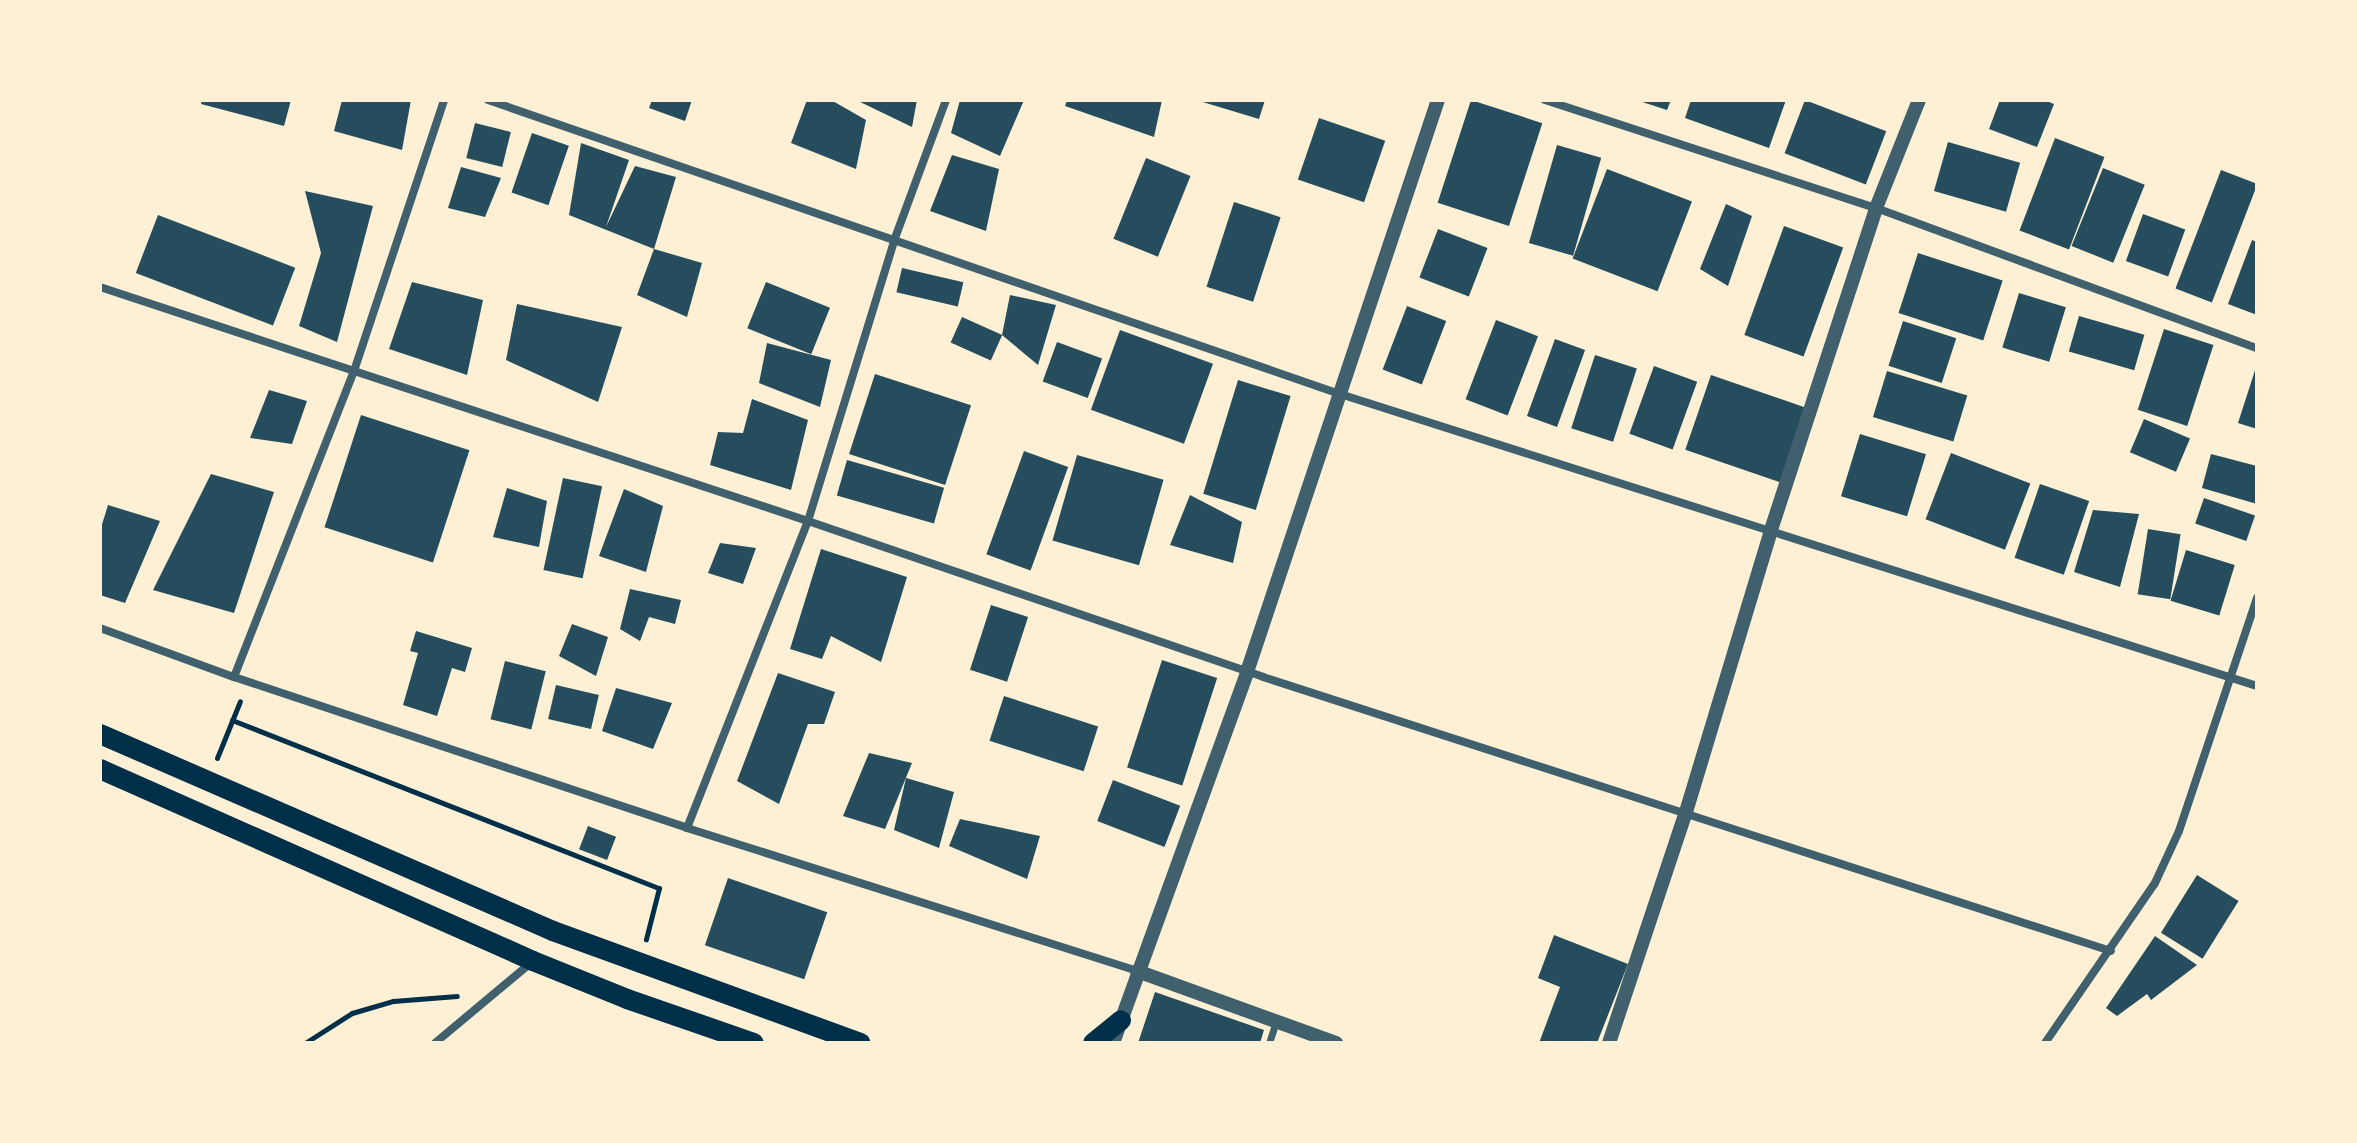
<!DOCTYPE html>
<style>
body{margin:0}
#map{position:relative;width:2357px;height:1143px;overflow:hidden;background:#fdf0d5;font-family:"PT Sans",sans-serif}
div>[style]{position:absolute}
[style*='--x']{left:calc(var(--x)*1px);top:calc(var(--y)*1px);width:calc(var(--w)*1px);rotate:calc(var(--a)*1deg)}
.building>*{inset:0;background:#264d5e;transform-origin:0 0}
.path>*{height:5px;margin:-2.5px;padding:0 2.5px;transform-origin:2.5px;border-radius:2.5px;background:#003049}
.pedestrian>*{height:7px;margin:-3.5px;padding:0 3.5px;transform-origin:3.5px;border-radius:3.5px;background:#3f606c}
.minor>*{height:8px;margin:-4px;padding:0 4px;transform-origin:4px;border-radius:4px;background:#3f606c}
.tertiary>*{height:14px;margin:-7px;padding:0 7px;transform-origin:7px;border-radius:7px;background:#3f606c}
.primary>*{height:20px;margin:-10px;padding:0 10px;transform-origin:10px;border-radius:10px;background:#003049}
span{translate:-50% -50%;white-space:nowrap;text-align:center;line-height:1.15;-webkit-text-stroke:8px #fdf0d5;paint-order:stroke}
.frame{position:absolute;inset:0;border:102px solid #fdf0d5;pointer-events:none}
</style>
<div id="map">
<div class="building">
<i style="clip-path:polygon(202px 100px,291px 100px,284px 126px,201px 104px)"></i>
<i style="clip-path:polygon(342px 100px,411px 100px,402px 150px,334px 131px)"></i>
<i style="clip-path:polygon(652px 100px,692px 100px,685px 121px,649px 108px)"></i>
<i style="clip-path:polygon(807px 100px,831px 100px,866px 120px,856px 169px,791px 143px)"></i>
<i style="clip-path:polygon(856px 100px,917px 100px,912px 127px)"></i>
<i style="clip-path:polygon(960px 100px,1024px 100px,1000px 156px,951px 133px)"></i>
<i style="clip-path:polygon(1067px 100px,1162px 100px,1154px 137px,1065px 106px)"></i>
<i style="clip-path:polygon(1196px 100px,1265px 100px,1259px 119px)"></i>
<i style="left:1471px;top:100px;width:75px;height:108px;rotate:18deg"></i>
<i style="clip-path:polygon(1636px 100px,1671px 100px,1667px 110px)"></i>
<i style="clip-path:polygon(1691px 100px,1786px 100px,1769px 148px,1685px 118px)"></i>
<i style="left:1805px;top:100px;width:87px;height:57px;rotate:21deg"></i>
<i style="clip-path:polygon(2000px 100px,2044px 100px,2054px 104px,2037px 147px,1989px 129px)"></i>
<i style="left:1319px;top:118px;width:70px;height:65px;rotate:19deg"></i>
<i style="left:475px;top:123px;width:37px;height:36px;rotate:14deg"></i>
<i style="left:532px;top:133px;width:39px;height:63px;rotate:19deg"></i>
<i style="left:2055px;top:138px;width:53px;height:99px;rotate:21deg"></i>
<i style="left:1948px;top:142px;width:75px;height:51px;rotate:16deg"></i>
<i style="clip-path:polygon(581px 143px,629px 160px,606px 227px,635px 166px,676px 177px,654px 249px,569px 215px)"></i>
<i style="left:1557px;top:145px;width:46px;height:102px;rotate:16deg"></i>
<i style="clip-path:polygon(952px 155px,999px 169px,986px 231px,930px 211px)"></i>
<i style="left:1146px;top:158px;width:48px;height:87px;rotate:22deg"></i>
<i style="clip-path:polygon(461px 167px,501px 178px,485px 217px,448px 208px)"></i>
<i style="left:2103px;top:168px;width:45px;height:84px;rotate:22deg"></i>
<i style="left:1607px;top:169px;width:91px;height:96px;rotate:21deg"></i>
<i style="left:2221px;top:170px;width:39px;height:127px;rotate:21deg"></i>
<i style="clip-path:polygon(305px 191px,373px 206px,337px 342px,299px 326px,321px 253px)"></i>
<i style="left:1234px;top:202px;width:49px;height:89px;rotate:18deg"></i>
<i style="clip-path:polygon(1726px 204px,1752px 216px,1728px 286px,1700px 269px)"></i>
<i style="left:2143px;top:214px;width:45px;height:50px;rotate:20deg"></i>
<i style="left:158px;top:215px;width:147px;height:62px;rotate:21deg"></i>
<i style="left:1784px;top:226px;width:63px;height:116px;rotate:20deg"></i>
<i style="left:1438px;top:229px;width:53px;height:52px;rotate:21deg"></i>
<i style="clip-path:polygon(2252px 240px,2257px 242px,2257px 315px,2228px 304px)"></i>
<i style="clip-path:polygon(654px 249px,702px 263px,687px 317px,637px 295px)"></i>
<i style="left:1918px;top:253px;width:89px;height:63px;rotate:18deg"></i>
<i style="left:902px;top:268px;width:63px;height:25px;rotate:13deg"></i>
<i style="clip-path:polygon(412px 282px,483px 300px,467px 375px,389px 349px)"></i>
<i style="left:766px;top:282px;width:69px;height:50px;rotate:22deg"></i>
<i style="left:2019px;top:293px;width:49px;height:57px;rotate:17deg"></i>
<i style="clip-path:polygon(1010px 295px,1056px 305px,1038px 365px,1002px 335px)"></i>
<i style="clip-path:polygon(517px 304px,622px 327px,598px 402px,506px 360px)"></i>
<i style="left:1407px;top:306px;width:42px;height:68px;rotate:21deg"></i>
<i style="left:2079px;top:316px;width:68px;height:37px;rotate:16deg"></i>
<i style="left:962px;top:317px;width:44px;height:28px;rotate:24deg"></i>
<i style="left:1496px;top:320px;width:45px;height:85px;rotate:21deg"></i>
<i style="left:1903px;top:321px;width:56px;height:47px;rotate:18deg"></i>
<i style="left:2164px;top:329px;width:52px;height:85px;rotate:18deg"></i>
<i style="left:1120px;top:330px;width:99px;height:85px;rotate:20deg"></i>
<i style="left:1555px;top:339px;width:32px;height:82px;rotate:20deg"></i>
<i style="left:1057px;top:342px;width:48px;height:42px;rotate:20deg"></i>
<i style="clip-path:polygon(767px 343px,831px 360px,820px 407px,759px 383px)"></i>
<i style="left:1595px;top:355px;width:44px;height:77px;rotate:18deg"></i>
<i style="clip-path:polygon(2257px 364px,2257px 429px,2238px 423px)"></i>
<i style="left:1654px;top:366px;width:46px;height:72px;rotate:20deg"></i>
<i style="left:1887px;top:371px;width:84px;height:48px;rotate:17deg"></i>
<i style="left:875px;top:374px;width:101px;height:84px;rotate:18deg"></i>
<i style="left:1711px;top:375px;width:102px;height:79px;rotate:19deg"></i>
<i style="left:1238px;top:380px;width:55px;height:119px;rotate:17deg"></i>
<i style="clip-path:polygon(269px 390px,307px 401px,292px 444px,250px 438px)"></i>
<i style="clip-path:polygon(752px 399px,808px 420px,791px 490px,710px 465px,718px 432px,743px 433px)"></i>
<i style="left:361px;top:415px;width:114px;height:118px;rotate:18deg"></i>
<i style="left:2144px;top:419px;width:50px;height:36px;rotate:23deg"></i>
<i style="left:1860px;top:434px;width:69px;height:65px;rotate:17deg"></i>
<i style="left:1024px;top:451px;width:47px;height:110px;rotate:20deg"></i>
<i style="left:1951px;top:453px;width:85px;height:71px;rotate:21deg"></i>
<i style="clip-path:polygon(2211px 454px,2257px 466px,2257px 504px,2202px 488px)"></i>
<i style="left:1077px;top:455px;width:90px;height:89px;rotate:16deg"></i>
<i style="left:847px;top:460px;width:101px;height:37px;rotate:16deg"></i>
<i style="clip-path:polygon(211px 474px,274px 492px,234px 613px,153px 590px)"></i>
<i style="left:563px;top:478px;width:40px;height:94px;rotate:12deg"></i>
<i style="left:2040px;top:484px;width:52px;height:78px;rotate:19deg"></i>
<i style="clip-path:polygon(507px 488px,547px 501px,539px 547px,493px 537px)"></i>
<i style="clip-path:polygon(624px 489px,663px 506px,646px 572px,599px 556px)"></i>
<i style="clip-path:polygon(1190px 495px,1242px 522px,1233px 563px,1170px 545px)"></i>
<i style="left:2204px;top:498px;width:54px;height:27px;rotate:19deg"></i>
<i style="clip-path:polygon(108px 505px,160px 521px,125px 603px,100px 595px,100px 531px)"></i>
<i style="clip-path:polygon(2093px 510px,2139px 514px,2120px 587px,2074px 572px)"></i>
<i style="left:2148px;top:529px;width:33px;height:66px;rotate:9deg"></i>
<i style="clip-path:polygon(720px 543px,756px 548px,743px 584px,708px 573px)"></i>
<i style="clip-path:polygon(821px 549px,907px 577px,881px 662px,831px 636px,822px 659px,790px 649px)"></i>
<i style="left:2186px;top:550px;width:51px;height:53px;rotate:17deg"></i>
<i style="clip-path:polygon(630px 589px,681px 600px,675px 624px,649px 617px,640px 641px,620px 629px)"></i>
<i style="left:991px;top:605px;width:39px;height:68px;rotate:18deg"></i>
<i style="clip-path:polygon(572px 624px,608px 637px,596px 676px,559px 656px)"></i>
<i style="clip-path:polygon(416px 631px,472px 648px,465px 672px,452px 668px,437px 716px,403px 705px,418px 653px,410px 651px)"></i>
<i style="left:1162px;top:660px;width:58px;height:113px;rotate:18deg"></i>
<i style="left:505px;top:661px;width:42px;height:60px;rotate:14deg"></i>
<i style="clip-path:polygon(778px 673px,835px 692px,824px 724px,808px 724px,779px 804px,737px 781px)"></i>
<i style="left:556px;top:685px;width:44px;height:35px;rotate:13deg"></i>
<i style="clip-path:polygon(616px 688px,672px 703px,653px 749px,602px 731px)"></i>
<i style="left:1004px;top:696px;width:99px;height:47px;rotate:18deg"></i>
<i style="clip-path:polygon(869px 753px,912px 763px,885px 829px,843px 816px)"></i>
<i style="clip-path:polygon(906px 778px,954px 792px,939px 848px,894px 830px)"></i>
<i style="left:1113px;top:780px;width:72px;height:44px;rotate:21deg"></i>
<i style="clip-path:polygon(960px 819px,1040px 836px,1027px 879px,949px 846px)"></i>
<i style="left:588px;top:826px;width:30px;height:25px;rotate:21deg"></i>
<i style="left:2197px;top:875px;width:49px;height:68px;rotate:32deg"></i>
<i style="left:728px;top:878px;width:105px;height:71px;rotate:19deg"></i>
<i style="clip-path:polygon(1554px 935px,1628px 964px,1597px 1043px,1539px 1043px,1560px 987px,1538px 978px)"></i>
<i style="clip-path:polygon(2155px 936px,2197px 965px,2151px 1000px,2147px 994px,2117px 1016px,2106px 1008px)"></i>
<i style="clip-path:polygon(1155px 992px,1264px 1030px,1260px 1043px,1138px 1043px)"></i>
</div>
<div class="path">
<i style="--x:232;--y:720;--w:459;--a:21.5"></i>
<i style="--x:659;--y:888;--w:53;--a:104.3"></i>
<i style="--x:217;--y:758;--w:61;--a:-68"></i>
<i style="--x:305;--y:1043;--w:56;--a:-32.6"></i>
<i style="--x:352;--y:1013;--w:43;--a:-16.3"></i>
<i style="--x:393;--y:1001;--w:64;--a:-4.5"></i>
</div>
<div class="pedestrian">
<i style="--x:1269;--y:1043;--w:23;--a:-72"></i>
</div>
<div class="minor">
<i style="--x:488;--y:100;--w:901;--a:19.04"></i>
<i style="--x:1340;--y:394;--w:962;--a:17.66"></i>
<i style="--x:1545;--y:100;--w:348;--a:18.1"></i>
<i style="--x:1876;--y:208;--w:406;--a:20.2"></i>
<i style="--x:100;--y:287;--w:746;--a:18.29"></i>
<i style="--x:808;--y:521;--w:481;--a:18.9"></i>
<i style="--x:1263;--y:677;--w:891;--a:17.91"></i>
<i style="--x:100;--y:628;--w:143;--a:20.1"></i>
<i style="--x:234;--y:677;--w:478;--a:18.4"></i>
<i style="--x:687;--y:828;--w:472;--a:17.6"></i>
<i style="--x:234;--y:677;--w:329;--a:-68.6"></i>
<i style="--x:354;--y:371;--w:286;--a:-71.6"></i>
<i style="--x:687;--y:828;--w:330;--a:-68.5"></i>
<i style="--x:808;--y:521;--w:296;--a:-72.9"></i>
<i style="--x:895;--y:238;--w:147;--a:-69.7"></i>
<i style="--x:435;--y:1043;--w:128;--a:-39.9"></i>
<i style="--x:2045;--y:1043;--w:194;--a:-55.5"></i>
<i style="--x:2155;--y:883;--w:57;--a:-65.2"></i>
<i style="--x:2179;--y:831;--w:246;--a:-71.5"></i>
</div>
<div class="tertiary">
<i style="--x:1137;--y:971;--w:212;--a:19.9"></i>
<i style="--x:1113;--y:1043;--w:394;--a:-70.1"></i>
<i style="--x:1247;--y:672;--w:603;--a:-71.54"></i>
<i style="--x:1609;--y:1043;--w:243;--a:-71.6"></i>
<i style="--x:1686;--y:812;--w:291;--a:-73.2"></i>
<i style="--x:1770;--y:533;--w:342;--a:-71.9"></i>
<i style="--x:1876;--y:208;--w:116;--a:-68.3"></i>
</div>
<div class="primary">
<i style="--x:100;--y:734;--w:494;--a:23.5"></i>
<i style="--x:553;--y:931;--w:327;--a:20"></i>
<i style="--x:100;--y:769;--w:474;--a:23.9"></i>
<i style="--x:533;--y:961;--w:101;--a:22"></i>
<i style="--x:627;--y:999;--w:134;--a:19.1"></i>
<i style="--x:1093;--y:1043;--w:36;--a:-39"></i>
</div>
<div class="frame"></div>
</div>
